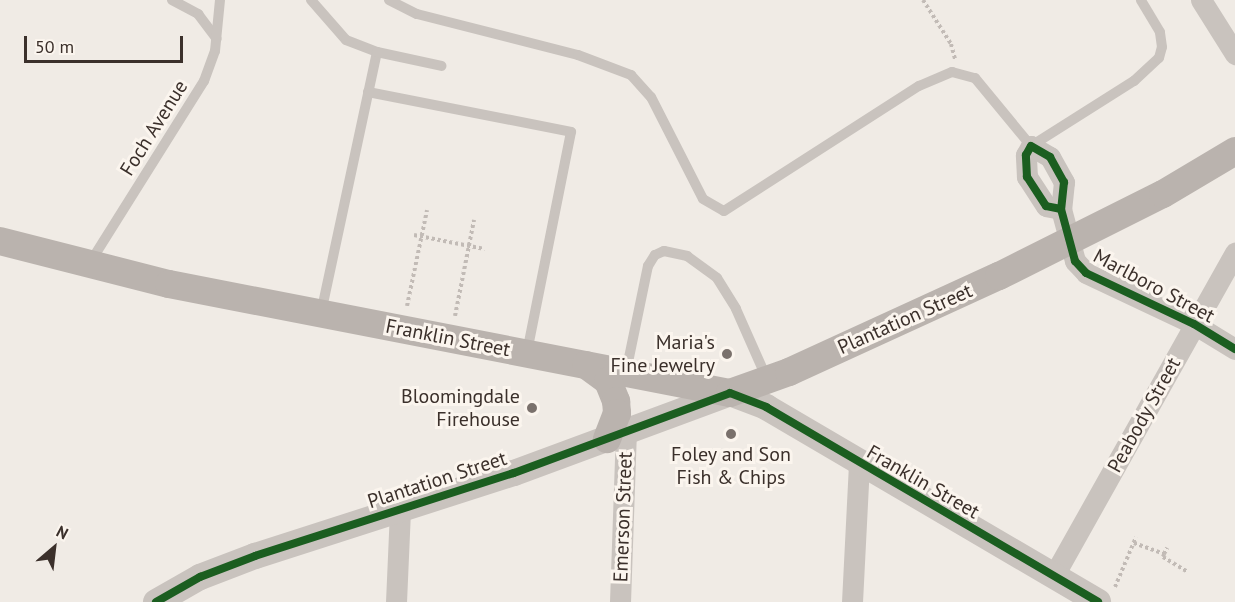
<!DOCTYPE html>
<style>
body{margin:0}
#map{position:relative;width:1235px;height:602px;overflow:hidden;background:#f0ebe5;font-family:"PT Sans",sans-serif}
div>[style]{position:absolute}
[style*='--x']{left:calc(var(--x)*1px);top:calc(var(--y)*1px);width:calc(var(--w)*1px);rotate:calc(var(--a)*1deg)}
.path>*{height:4px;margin-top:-2px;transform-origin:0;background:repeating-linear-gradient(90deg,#c2bbb6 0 3px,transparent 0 6px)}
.service>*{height:10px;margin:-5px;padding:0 5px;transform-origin:5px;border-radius:5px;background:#c9c3be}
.minor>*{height:21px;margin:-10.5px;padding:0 10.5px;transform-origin:10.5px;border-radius:10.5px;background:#c9c3be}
.tertiary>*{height:26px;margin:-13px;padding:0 13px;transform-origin:13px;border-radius:13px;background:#c9c3be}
.secondary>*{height:28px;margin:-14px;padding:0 14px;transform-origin:14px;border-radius:14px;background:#bab3ae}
.cycleway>*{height:8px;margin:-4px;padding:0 4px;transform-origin:4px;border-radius:4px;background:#1b5e20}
.dots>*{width:16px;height:16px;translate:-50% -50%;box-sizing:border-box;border:3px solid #fbf5ee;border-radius:50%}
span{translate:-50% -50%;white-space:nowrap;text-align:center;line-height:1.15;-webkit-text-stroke:6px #fbf5ee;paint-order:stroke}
.street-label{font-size:20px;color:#3b302b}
.poi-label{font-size:20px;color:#3b302b}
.right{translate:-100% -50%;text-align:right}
.north{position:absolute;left:24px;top:518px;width:60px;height:60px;-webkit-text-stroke:4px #fbf5ee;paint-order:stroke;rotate:28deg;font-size:16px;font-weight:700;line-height:24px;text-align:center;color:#3b302b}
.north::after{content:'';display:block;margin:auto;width:21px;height:27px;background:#3b302b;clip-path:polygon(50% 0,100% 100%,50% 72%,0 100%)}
.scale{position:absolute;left:24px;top:36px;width:159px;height:27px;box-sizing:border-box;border:3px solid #3b302b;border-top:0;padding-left:8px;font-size:18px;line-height:21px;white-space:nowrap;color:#3b302b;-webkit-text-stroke:4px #fbf5ee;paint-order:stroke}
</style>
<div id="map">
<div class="path">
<i style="--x:923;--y:0;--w:52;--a:57.5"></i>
<i style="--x:951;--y:44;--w:16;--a:75"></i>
<i style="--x:414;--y:235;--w:72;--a:11.2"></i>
<i style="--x:407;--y:306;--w:98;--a:-78.2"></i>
<i style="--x:455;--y:316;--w:98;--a:-78.8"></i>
<i style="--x:1134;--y:543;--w:32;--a:20"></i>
<i style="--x:1164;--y:554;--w:7;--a:-63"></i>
<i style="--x:1164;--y:554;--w:3;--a:108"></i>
<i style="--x:1163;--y:557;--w:29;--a:31"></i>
<i style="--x:1115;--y:587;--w:54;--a:-67.2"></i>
</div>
<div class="service">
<i style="--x:172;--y:0;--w:30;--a:28"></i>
<i style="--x:198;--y:14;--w:31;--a:53"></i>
<i style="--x:311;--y:0;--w:53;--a:48.8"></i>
<i style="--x:346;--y:40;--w:33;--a:21"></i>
<i style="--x:389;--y:0;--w:31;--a:27"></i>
<i style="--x:417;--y:14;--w:166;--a:14.3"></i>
<i style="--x:578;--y:55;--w:57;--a:20.7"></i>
<i style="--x:631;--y:75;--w:30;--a:48"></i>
<i style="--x:651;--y:97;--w:114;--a:63"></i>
<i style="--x:703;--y:199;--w:24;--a:30"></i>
<i style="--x:724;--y:211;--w:232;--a:-32.7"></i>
<i style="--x:919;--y:86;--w:36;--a:-23"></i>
<i style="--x:952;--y:72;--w:24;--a:15"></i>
<i style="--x:975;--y:78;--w:88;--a:50.5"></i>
<i style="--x:1031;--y:146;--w:122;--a:-32.3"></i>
<i style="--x:1134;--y:81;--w:34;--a:-43"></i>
<i style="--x:1159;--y:58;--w:11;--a:-75"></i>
<i style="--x:1162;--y:47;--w:15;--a:-98"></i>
<i style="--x:1160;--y:32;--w:37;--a:-121"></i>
<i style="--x:368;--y:92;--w:207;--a:11.1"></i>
<i style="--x:571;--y:132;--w:225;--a:101.3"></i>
<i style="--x:91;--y:261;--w:213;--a:-57.9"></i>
<i style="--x:204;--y:81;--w:32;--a:-70"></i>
<i style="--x:215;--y:51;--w:51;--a:-84.4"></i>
<i style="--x:321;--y:313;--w:267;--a:-77.9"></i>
<i style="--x:377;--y:52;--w:66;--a:12.2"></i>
<i style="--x:626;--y:372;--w:108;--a:-78.3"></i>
<i style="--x:648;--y:266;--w:13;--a:-58"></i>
<i style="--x:655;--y:255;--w:10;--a:-24"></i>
<i style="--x:664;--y:251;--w:24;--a:12"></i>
<i style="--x:687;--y:256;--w:37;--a:36"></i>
<i style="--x:717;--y:278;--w:36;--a:58"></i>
<i style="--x:736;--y:309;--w:77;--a:66.1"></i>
</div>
<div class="minor">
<i style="--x:1201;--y:0;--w:64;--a:57.8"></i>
<i style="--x:1061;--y:209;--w:15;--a:-169"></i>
<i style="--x:1046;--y:206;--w:35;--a:-123"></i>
<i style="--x:1027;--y:177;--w:22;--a:-93"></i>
<i style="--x:1026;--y:155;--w:10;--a:-61"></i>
<i style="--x:1031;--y:146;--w:22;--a:30"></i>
<i style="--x:1050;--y:157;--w:29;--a:61"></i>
<i style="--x:1064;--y:182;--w:27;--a:96"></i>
<i style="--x:1061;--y:209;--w:54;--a:74.9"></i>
<i style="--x:1075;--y:261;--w:16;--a:47"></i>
<i style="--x:1086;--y:273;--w:119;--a:25.3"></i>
<i style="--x:1194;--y:324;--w:48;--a:31.4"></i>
<i style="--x:1053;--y:577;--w:372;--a:-60.7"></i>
<i style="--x:396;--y:602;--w:93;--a:-87.5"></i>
<i style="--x:620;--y:602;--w:170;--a:-88"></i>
<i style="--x:852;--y:602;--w:137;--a:-87.1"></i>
</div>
<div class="tertiary">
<i style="--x:156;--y:602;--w:51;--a:-29.6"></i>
<i style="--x:200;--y:577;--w:59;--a:-20.9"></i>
<i style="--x:255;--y:556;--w:272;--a:-17.8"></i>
<i style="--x:514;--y:473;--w:230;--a:-20.3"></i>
<i style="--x:730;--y:393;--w:39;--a:21"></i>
<i style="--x:766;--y:407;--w:385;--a:30.4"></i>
</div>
<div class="secondary">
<i style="--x:0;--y:241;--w:174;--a:14.3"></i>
<i style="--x:169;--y:284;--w:571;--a:11"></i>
<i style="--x:730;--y:393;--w:63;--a:-19.6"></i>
<i style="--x:789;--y:372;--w:231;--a:-24.6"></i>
<i style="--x:999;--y:276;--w:183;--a:-26.6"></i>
<i style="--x:1163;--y:194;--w:84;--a:-30.8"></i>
<i style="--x:586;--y:365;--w:27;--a:36"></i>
<i style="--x:608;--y:381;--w:22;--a:68"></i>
<i style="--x:616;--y:401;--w:12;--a:85"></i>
<i style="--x:617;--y:413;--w:28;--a:111"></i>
</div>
<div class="cycleway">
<i style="--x:1061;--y:209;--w:15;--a:-169"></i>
<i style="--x:1046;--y:206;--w:35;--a:-123"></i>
<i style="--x:1027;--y:177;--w:22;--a:-93"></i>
<i style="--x:1026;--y:155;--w:10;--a:-61"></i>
<i style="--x:1031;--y:146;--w:22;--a:30"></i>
<i style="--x:1050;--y:157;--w:29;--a:61"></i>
<i style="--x:1064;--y:182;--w:27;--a:96"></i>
<i style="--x:1061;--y:209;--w:54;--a:74.9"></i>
<i style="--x:1075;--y:261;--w:16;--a:47"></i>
<i style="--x:1086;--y:273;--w:119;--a:25.3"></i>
<i style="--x:1194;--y:324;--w:48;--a:31.4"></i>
<i style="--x:156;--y:602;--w:51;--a:-29.6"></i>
<i style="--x:200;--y:577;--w:59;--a:-20.9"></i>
<i style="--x:255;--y:556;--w:272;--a:-17.8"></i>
<i style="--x:514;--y:473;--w:230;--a:-20.3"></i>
<i style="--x:730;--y:393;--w:39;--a:21"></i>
<i style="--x:766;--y:407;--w:385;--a:30.4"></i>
</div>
<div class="dots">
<i style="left:727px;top:354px;background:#7a716c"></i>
<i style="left:532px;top:408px;background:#7a716c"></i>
<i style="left:731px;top:434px;background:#7a716c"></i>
</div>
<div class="street-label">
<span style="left:154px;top:128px;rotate:-58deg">Foch Avenue</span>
<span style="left:1154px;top:286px;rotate:28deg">Marlboro Street</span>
<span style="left:905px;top:319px;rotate:-24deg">Plantation Street</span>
<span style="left:448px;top:338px;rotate:11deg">Franklin Street</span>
<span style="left:1144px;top:415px;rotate:-61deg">Peabody Street</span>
<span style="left:437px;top:480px;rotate:-18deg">Plantation Street</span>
<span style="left:923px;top:482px;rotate:30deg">Franklin Street</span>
<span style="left:623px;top:517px;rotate:-88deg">Emerson Street</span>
</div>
<div class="poi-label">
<span class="right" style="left:715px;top:354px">Maria's<br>Fine Jewelry</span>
<span class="right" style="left:520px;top:408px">Bloomingdale<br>Firehouse</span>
<span style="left:731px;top:466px">Foley and Son<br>Fish &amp; Chips</span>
</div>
<div class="north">N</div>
<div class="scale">50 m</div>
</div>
